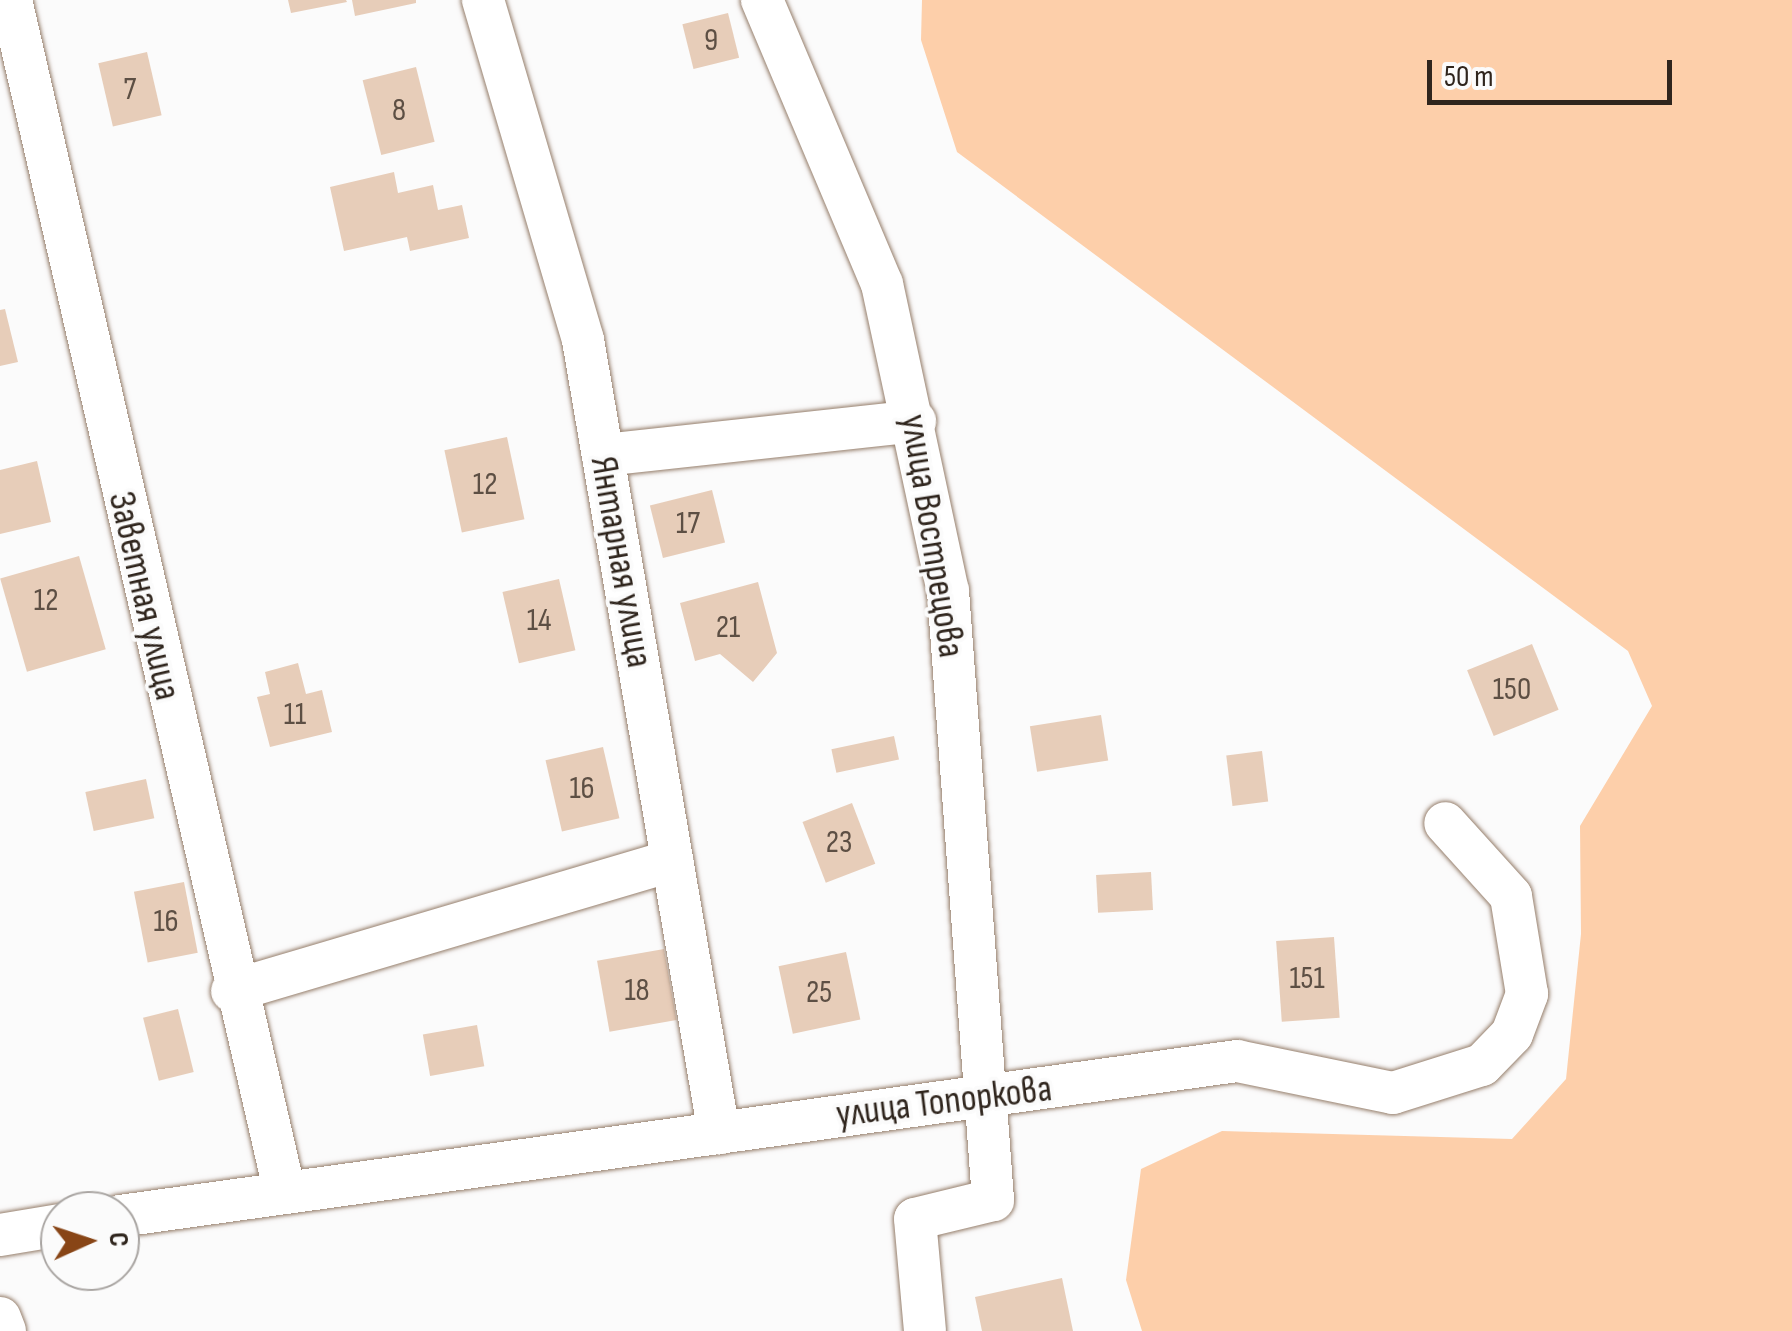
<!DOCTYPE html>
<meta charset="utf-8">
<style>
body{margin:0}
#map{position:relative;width:1792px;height:1331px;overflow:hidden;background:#fbfbfb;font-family:"Sofia Sans Condensed",sans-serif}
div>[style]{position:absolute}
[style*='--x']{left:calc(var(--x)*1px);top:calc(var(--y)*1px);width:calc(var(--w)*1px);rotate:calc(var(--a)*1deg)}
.green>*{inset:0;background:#fdcfaa}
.building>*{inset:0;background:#e7cdb9;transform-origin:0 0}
.roads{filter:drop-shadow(0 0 2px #967f6c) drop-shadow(0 0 2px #967f6c)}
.minor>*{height:42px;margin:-21px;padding:0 21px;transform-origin:21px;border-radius:21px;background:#fff}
span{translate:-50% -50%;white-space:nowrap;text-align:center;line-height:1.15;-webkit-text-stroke:8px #fbfbfb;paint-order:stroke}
.number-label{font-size:32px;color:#5d4f44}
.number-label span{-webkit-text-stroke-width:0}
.street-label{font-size:38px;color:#2f251d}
.north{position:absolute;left:40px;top:1191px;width:100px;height:100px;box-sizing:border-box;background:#fbfbfb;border:2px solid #a9a5a2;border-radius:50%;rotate:87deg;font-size:28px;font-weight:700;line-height:40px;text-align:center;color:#2f251d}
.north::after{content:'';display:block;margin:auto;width:35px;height:45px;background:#884516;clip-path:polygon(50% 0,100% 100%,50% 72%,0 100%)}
.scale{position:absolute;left:1427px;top:60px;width:245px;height:45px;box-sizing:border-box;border:5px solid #2f251d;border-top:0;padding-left:12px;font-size:30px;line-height:35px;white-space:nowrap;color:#2f251d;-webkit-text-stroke:8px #fbfbfb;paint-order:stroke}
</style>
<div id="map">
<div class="green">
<i style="clip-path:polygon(922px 0,1792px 0,1792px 1331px,1142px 1331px,1126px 1280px,1141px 1169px,1222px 1131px,1512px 1139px,1566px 1079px,1581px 934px,1580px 826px,1652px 706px,1628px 651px,957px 152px,921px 40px)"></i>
</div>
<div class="building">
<i style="clip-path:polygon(288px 0,346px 0,347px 2px,291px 13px)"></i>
<i style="clip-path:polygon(352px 0,416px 0,416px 3px,355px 16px)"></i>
<i style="left:728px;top:13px;width:46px;height:47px;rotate:76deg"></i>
<i style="left:147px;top:52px;width:65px;height:50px;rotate:77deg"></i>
<i style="left:416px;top:67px;width:77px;height:55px;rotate:76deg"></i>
<i style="clip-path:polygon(394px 172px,398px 193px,433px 185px,438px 210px,462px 205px,469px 238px,410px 251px,407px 237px,344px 251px,330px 187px)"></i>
<i style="clip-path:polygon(5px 309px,18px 362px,0 366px,0 310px)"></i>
<i style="left:507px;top:437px;width:84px;height:64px;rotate:78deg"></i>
<i style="clip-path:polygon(37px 461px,51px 522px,0 534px,0 470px)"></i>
<i style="left:712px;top:490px;width:54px;height:64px;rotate:76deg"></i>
<i style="left:79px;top:556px;width:97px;height:82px;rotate:74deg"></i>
<i style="left:559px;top:579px;width:73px;height:58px;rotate:77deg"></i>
<i style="clip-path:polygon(758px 582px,777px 653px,753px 682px,720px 654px,695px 661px,680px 603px)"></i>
<i style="left:1532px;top:644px;width:71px;height:70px;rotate:68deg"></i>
<i style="clip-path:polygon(298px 663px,306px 694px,322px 690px,332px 732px,270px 747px,257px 697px,270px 694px,265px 672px)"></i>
<i style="left:1101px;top:715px;width:46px;height:72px;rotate:81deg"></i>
<i style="left:894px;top:736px;width:24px;height:64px;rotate:78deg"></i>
<i style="left:603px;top:747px;width:73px;height:59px;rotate:77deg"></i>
<i style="left:1262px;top:751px;width:51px;height:36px;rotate:83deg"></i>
<i style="left:146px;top:779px;width:40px;height:62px;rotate:78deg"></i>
<i style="left:852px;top:803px;width:65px;height:53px;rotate:69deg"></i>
<i style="left:1151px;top:872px;width:38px;height:55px;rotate:87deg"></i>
<i style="left:184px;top:882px;width:72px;height:51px;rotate:79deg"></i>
<i style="left:1334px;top:937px;width:81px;height:58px;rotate:86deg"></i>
<i style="left:664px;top:949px;width:72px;height:68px;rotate:80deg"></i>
<i style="left:846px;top:952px;width:69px;height:69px;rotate:78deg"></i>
<i style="left:178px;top:1009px;width:65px;height:36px;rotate:76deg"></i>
<i style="left:477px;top:1025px;width:42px;height:55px;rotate:80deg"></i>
<i style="clip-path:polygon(1062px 1278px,1073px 1331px,982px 1331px,975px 1297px)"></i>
</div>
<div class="roads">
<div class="minor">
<i style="--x:11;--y:0;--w:1220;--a:77.07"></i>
<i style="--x:483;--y:0;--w:354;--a:73.6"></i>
<i style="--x:583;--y:340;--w:805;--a:80.27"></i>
<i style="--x:762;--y:0;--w:308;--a:67.1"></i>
<i style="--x:882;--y:284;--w:314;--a:77.9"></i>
<i style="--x:948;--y:591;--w:611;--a:85.77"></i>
<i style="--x:993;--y:1200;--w:80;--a:166.3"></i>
<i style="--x:915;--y:1219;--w:112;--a:84.9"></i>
<i style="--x:603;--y:455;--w:314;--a:-6.2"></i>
<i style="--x:232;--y:991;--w:459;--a:-16.5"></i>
<i style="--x:120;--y:1216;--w:1128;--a:-7.9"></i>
<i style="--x:1237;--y:1061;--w:159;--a:11.6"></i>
<i style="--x:1393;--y:1093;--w:93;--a:-17.5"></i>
<i style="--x:1482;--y:1065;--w:43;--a:-45.9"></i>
<i style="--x:1512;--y:1034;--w:43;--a:-69.4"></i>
<i style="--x:1527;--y:994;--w:99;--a:-99.3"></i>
<i style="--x:1511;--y:896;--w:98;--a:-132.1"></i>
<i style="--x:0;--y:1235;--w:61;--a:-9.5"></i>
<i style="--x:0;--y:1318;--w:14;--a:69"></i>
</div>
</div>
<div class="number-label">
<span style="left:711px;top:41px">9</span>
<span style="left:130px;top:90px">7</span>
<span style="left:399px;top:111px">8</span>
<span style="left:485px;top:485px">12</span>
<span style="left:688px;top:524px">17</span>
<span style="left:46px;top:601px">12</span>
<span style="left:539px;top:621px">14</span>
<span style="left:728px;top:628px">21</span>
<span style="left:1512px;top:690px">150</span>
<span style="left:295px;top:715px">11</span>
<span style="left:582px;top:789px">16</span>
<span style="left:839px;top:843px">23</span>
<span style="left:166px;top:922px">16</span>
<span style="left:1307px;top:979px">151</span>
<span style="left:637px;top:991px">18</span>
<span style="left:819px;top:993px">25</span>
</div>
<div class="street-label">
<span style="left:932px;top:536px;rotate:81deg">улица Вострецова</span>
<span style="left:621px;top:562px;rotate:80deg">Янтарная улица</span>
<span style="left:144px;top:596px;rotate:77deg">Заветная улица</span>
<span style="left:944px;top:1102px;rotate:-7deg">улица Топоркова</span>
</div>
<div class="north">С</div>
<div class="scale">50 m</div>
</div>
